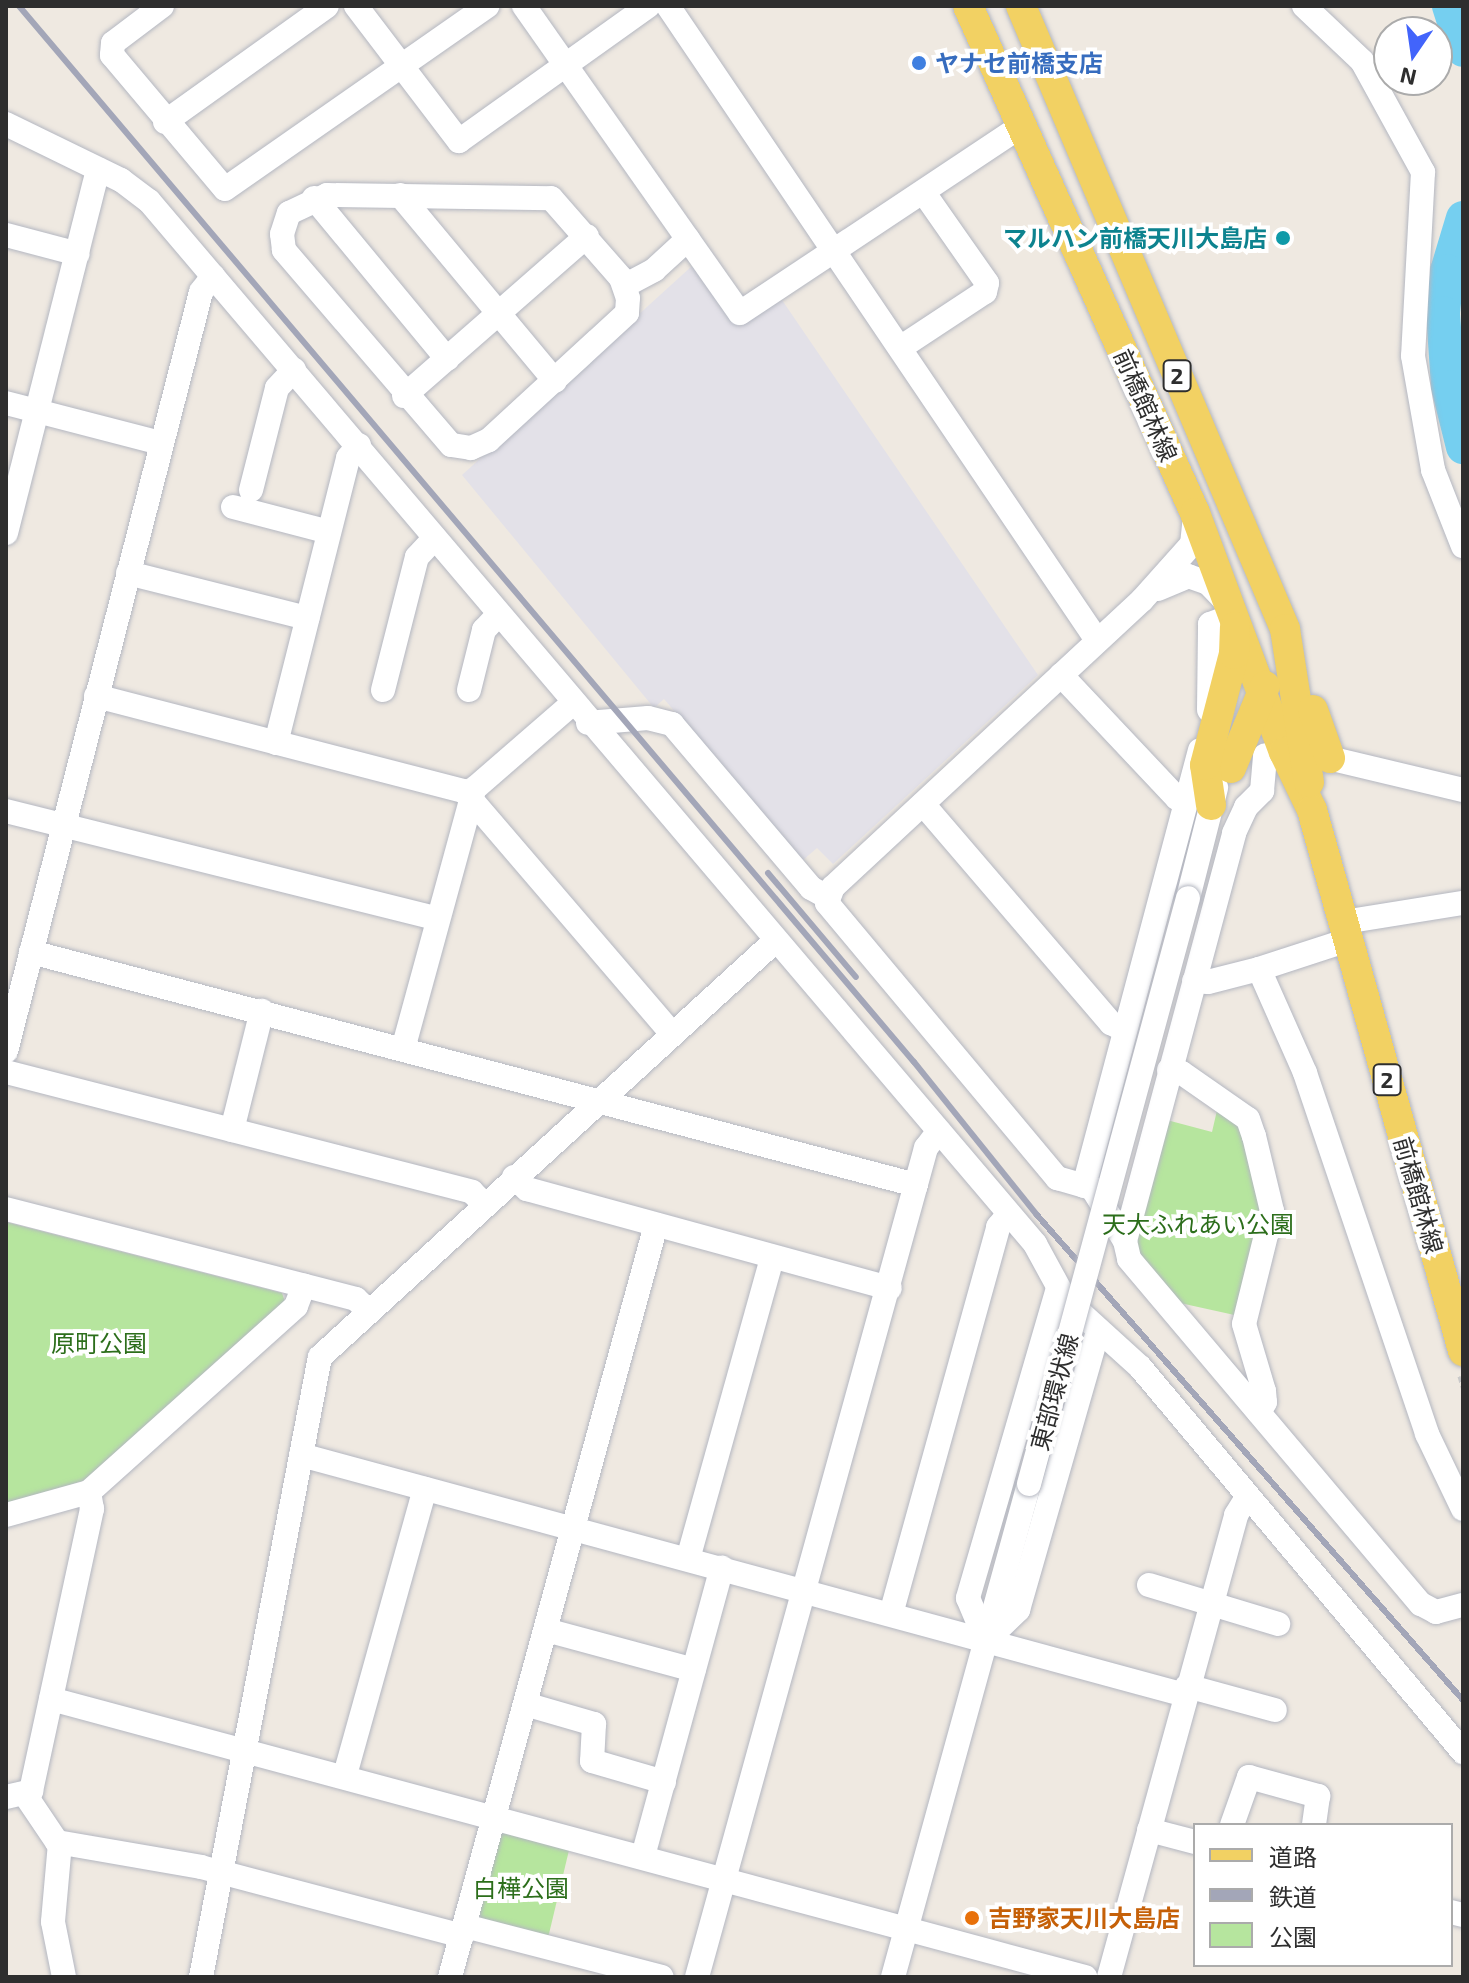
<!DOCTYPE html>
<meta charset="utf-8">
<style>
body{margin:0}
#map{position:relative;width:1469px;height:1983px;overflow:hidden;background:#efe9e1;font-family:"Exo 2","Noto Sans JP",sans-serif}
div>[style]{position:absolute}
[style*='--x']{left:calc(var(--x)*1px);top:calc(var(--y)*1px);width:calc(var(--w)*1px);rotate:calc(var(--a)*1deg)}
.industrial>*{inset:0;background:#e3e1e8}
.green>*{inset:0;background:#b6e59e}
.river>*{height:34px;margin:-17px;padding:0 17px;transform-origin:17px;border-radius:17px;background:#75cff0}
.path>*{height:3px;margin-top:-1.5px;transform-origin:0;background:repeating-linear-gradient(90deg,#c9c9c9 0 6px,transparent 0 10px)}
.roads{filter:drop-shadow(0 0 2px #b4b7c1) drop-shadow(0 0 2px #b4b7c1)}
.minor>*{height:24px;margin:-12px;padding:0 12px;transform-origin:12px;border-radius:12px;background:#fff}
.major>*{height:30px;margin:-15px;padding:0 15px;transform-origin:15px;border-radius:15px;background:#f2d163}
.rail>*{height:6px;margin:-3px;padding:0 3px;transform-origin:3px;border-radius:3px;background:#a3a6b8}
.bridges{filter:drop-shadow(0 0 2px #b4b7c1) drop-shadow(0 0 2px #b4b7c1)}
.minor-bridge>*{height:24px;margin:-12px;padding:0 12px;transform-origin:12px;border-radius:12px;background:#fff}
.dots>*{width:22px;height:22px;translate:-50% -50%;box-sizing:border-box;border:4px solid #fff;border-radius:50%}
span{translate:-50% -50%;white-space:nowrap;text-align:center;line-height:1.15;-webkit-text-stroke:8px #fff;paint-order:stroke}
.shield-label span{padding:2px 6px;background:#fff;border:2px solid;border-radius:6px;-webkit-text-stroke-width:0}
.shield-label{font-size:22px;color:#2e2e2e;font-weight:700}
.shop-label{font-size:24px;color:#366cbe;font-weight:700}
.left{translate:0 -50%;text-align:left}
.culture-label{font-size:24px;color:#0d838f;font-weight:700}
.right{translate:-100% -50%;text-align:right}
.street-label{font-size:24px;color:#2e2e2e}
.park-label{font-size:24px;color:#2c6e1b}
.food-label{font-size:24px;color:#c56008;font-weight:700}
.frame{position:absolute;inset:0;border:8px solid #2e2e2e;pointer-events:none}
.legend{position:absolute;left:1193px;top:1823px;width:260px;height:144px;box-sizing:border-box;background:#fff;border:2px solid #ababab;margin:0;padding:10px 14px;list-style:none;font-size:24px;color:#2e2e2e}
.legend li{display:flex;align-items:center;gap:16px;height:40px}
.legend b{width:40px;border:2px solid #ababab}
.north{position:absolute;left:1373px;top:16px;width:80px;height:80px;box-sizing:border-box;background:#fff;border:2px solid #ababab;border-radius:50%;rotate:193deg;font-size:22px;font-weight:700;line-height:32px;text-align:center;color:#2e2e2e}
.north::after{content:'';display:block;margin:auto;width:28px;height:36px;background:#4264fb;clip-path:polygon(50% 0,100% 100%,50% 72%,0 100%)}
</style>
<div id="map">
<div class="industrial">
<i style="clip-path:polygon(692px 266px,740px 326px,782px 300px,1038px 675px,833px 864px,817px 848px,803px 860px,664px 699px,654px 708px,462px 475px)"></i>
</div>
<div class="green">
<i style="clip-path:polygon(1218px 1106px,1244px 1125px,1265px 1210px,1239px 1316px,1180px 1303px,1134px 1249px,1163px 1119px,1212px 1132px)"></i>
<i style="clip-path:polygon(6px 1222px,282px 1293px,285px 1302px,90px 1479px,6px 1504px)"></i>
<i style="clip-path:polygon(497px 1831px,570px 1846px,548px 1938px,478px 1922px,475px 1913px)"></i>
</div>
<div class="river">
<i style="--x:1449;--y:6;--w:46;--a:72.3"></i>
<i style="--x:1463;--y:218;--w:55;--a:106.8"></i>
<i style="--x:1447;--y:271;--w:42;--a:95.4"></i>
<i style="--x:1443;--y:313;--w:74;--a:86.1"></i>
<i style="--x:1448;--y:387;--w:62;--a:76"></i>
</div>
<div class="path">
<i style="--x:1459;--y:1376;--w:15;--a:74"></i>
</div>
<div class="roads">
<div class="minor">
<i style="--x:162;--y:6;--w:61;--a:142.9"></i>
<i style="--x:113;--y:43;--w:12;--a:95"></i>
<i style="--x:112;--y:55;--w:175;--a:49.9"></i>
<i style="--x:225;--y:189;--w:320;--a:-34.9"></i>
<i style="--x:356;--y:6;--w:170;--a:52.7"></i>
<i style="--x:459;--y:141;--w:232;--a:-35.5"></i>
<i style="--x:524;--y:6;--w:375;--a:54.9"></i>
<i style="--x:740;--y:313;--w:340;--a:-33.6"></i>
<i style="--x:668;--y:6;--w:766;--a:55.92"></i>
<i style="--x:1304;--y:6;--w:80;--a:43.5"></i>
<i style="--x:1362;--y:61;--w:127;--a:61.2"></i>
<i style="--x:1423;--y:172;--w:184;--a:93.1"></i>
<i style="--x:1413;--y:356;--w:116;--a:80"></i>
<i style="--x:1433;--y:470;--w:82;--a:68.5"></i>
<i style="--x:165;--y:122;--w:199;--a:-35.6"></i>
<i style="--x:6;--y:124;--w:128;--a:26"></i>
<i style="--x:121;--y:180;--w:35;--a:37"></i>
<i style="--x:149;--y:201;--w:1369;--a:49.65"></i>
<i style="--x:1035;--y:1244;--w:63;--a:61.4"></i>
<i style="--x:1065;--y:1299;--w:101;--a:42.2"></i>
<i style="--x:1140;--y:1367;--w:503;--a:50"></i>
<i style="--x:327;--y:195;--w:224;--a:0.8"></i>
<i style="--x:551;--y:198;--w:106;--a:48.8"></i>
<i style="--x:621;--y:278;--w:21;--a:71"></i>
<i style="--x:628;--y:298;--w:15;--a:94"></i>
<i style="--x:627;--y:313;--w:188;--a:137.4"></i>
<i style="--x:489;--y:440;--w:20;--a:156"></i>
<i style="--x:471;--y:448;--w:20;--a:-171"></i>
<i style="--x:451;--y:445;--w:257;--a:-130.6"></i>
<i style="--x:284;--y:250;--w:16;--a:-97"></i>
<i style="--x:282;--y:234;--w:22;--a:-72"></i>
<i style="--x:289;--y:213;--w:42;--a:-25.3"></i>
<i style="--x:400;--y:195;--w:242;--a:50.2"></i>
<i style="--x:314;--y:198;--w:209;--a:50.4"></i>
<i style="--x:6;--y:235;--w:74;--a:14.8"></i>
<i style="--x:626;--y:285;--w:32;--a:-28"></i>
<i style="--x:654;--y:270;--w:46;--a:-42.4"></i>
<i style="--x:903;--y:346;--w:98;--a:-33.4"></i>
<i style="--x:985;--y:292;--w:9;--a:-77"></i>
<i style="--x:987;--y:283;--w:110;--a:-125"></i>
<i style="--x:404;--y:396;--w:243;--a:-41.2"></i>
<i style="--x:6;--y:403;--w:160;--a:14.5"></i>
<i style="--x:251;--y:490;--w:105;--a:-75.7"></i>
<i style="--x:277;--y:388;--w:25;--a:-47"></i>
<i style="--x:233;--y:507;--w:99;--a:14.6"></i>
<i style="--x:1195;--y:516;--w:28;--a:96"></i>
<i style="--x:1192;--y:544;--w:75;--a:131.8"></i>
<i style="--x:1142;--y:600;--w:422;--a:137.1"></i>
<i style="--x:833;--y:887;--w:17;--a:111"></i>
<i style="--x:827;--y:903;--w:359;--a:50.1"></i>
<i style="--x:1057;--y:1178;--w:36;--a:16"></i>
<i style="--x:1092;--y:1188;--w:62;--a:58.1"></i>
<i style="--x:1125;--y:1241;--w:18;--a:77"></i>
<i style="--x:1129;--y:1259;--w:452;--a:49.8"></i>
<i style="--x:1421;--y:1604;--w:17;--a:28"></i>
<i style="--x:1436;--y:1612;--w:28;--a:-15"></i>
<i style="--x:6;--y:533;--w:375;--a:-75.8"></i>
<i style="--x:128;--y:573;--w:185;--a:14.1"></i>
<i style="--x:1158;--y:589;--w:33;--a:-23"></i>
<i style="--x:1188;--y:576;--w:21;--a:19"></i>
<i style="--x:1208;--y:583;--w:28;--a:46"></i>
<i style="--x:1061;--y:675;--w:169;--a:46.7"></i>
<i style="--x:1177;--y:798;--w:9;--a:18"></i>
<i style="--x:383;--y:690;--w:137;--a:-75.7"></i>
<i style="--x:417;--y:557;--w:26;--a:-47"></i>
<i style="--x:469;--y:690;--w:62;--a:-76"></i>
<i style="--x:484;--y:630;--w:22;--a:-47"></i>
<i style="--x:96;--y:696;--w:380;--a:14.5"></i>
<i style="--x:464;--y:791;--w:320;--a:49.4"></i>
<i style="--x:1209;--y:710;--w:86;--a:-89.3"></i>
<i style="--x:1210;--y:624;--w:23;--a:-20"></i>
<i style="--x:588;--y:723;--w:60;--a:-4.8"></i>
<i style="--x:648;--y:718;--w:25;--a:14"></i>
<i style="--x:672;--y:724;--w:215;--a:49.7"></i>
<i style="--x:811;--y:888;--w:18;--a:29"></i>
<i style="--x:276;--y:743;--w:294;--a:-75.8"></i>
<i style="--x:348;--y:458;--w:17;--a:-50"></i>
<i style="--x:1312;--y:754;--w:155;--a:13.4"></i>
<i style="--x:923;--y:804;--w:289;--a:49.4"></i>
<i style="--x:1111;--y:1023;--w:15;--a:28"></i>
<i style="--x:6;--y:811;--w:442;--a:14"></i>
<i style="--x:1188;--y:898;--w:114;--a:-75.7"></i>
<i style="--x:1344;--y:922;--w:121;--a:-9.1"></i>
<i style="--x:31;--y:952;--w:915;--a:14.75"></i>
<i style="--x:1259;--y:969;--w:114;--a:66.1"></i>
<i style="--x:1305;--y:1073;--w:381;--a:71.3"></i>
<i style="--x:1427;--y:1434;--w:83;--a:64.4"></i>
<i style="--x:1194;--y:981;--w:14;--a:4"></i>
<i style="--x:1208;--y:982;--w:53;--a:-14.3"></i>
<i style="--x:1259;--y:969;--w:94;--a:-18"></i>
<i style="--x:403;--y:1049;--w:270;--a:-74.7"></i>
<i style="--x:474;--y:789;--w:131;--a:-41"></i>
<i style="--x:6;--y:1051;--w:784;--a:-75.59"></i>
<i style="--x:201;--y:292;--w:20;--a:-53"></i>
<i style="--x:1169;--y:1070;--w:13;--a:13"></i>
<i style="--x:1182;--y:1073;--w:80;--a:34.9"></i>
<i style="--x:1248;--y:1119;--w:18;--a:71"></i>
<i style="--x:1254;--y:1136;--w:77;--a:76.5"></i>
<i style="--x:1272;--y:1211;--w:116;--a:103.9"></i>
<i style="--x:1244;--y:1324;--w:70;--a:73.4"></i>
<i style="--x:1264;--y:1391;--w:11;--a:85"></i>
<i style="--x:1265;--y:1402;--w:12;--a:121"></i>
<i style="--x:6;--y:1072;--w:481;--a:14.4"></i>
<i style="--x:472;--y:1192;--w:17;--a:45"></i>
<i style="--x:232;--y:1130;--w:123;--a:-75.9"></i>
<i style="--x:514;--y:1177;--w:18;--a:43"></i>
<i style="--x:527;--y:1189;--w:376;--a:15.3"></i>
<i style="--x:1084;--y:1186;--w:451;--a:-75.1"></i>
<i style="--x:6;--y:1209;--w:361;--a:14.4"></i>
<i style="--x:356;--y:1299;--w:16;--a:45"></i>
<i style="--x:1125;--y:1241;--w:422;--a:-75"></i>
<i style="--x:1234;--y:833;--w:29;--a:-65"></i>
<i style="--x:1246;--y:807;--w:23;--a:-45"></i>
<i style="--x:1262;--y:791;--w:36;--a:-85"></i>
<i style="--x:1058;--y:1288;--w:323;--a:106.2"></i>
<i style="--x:968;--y:1598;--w:47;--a:67.3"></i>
<i style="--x:986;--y:1641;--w:45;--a:-44.1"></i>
<i style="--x:1018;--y:1610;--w:290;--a:-74"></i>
<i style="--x:301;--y:1455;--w:916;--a:15.19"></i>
<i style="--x:6;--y:1515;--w:86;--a:-15.5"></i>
<i style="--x:89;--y:1492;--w:278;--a:-41.9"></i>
<i style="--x:296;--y:1306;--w:22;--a:-69"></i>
<i style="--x:688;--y:1559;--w:313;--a:-74.4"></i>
<i style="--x:1149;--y:1585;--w:135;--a:16.8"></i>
<i style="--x:891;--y:1614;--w:402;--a:-74.5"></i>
<i style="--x:998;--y:1227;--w:17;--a:-50"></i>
<i style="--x:546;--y:1630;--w:153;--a:15.1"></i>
<i style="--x:1187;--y:1686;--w:91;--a:15.3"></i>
<i style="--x:51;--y:1699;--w:1071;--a:15.05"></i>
<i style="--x:525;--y:1704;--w:72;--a:16.2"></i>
<i style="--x:594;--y:1724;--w:37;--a:93"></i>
<i style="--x:592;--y:1761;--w:75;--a:16.3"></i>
<i style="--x:345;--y:1775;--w:297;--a:-74.4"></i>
<i style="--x:26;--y:1796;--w:55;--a:56"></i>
<i style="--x:57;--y:1842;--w:146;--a:9.8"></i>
<i style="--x:201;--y:1867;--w:270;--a:14.8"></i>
<i style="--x:6;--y:1797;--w:26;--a:-13"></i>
<i style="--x:31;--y:1791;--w:289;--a:-77.8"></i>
<i style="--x:92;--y:1509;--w:17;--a:-100"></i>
<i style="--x:1232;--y:1825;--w:51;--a:-70.5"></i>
<i style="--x:1249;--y:1777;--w:72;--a:15.4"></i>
<i style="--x:1318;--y:1796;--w:29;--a:98"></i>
<i style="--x:1149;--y:1830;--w:48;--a:14.6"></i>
<i style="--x:60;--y:1843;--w:79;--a:95.1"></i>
<i style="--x:53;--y:1922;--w:56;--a:78.7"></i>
<i style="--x:643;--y:1856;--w:299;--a:-74.7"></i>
<i style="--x:1451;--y:1912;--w:12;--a:14"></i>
<i style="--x:465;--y:1926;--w:203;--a:14.5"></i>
<i style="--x:201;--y:1977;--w:631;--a:-79.14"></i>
<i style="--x:320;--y:1357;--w:615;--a:-42.43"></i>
<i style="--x:450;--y:1977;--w:780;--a:-74.68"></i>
<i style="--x:697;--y:1977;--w:860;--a:-74.56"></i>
<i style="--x:926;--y:1148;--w:21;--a:-53"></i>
<i style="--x:893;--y:1977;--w:511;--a:-74.58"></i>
<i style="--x:1109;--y:1977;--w:479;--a:-74.6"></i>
<i style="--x:1236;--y:1515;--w:22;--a:-58"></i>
</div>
<div class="major">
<i style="--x:968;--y:6;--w:555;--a:65.88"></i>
<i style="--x:1195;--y:513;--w:255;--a:69.6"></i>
<i style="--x:1284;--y:752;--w:64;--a:64.2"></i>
<i style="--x:1312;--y:810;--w:562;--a:74.4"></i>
<i style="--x:1021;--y:6;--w:677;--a:67.03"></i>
<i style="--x:1285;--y:629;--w:155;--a:81.1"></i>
<i style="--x:1313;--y:710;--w:51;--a:70.5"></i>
<i style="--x:1231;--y:768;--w:89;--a:-67.5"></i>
<i style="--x:1211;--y:805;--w:40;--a:-98.5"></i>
<i style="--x:1205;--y:765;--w:115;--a:-75.4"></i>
<i style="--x:1234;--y:654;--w:27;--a:-88"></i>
</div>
</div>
<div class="rail">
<i style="--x:19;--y:6;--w:1384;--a:49.72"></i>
<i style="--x:914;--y:1062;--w:196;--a:51.2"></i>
<i style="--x:1037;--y:1215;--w:646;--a:48.71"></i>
<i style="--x:768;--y:873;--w:136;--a:49.8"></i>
</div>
<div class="bridges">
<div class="minor-bridge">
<i style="--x:1029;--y:1484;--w:607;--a:-74.82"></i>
</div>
</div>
<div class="dots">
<i style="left:919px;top:63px;background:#3f7fe0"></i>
<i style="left:1283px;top:238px;background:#0f9aa8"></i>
<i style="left:972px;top:1918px;background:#e8710a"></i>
</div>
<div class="shield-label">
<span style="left:1177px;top:376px">2</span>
<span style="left:1387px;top:1080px">2</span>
</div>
<div class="shop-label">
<span class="left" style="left:935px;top:63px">ヤナセ前橋支店</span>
</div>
<div class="culture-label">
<span class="right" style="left:1267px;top:238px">マルハン前橋天川大島店</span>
</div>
<div class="street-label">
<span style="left:1146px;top:405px;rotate:66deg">前橋館林線</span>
<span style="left:1419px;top:1195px;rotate:74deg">前橋館林線</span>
<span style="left:1054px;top:1392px;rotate:-75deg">東部環状線</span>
</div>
<div class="park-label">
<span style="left:1198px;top:1224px">天大ふれあい公園</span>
<span style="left:99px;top:1343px">原町公園</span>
<span style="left:521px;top:1888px">白樺公園</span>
</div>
<div class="food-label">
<span class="left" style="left:988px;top:1918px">吉野家天川大島店</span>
</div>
<div class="frame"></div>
<ul class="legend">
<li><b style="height:10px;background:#f2d163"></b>道路</li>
<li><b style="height:10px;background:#a3a6b8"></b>鉄道</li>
<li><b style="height:22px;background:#b6e59e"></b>公園</li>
</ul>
<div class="north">N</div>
</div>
